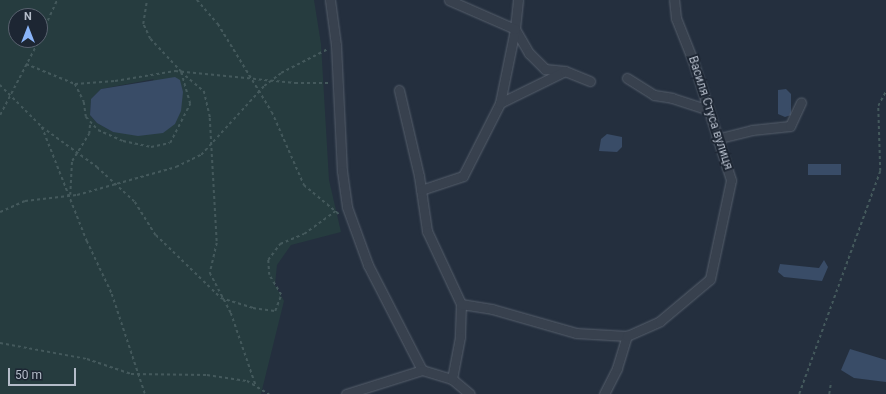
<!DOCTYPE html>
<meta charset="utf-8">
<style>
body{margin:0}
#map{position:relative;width:886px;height:394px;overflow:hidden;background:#242f3e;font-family:Roboto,sans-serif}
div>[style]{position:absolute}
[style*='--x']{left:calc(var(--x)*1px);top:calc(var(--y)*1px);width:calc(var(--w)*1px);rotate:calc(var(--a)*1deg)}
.green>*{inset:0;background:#263c3f}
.water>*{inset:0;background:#394c67;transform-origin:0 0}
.path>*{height:1.5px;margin-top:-0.75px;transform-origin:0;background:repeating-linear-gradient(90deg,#44595c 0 3px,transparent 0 6px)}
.roads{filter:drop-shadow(0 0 1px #565f6c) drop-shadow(0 0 1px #565f6c)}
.minor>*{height:9px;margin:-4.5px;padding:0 4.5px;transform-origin:4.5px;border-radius:4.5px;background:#38414e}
span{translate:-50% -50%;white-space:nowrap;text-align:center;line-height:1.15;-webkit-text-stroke:4px #1d2633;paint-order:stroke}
.street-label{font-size:12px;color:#b4bcc9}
.north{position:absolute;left:8px;top:8px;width:40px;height:40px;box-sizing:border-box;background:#1d2633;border:1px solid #59626f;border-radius:50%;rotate:0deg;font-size:11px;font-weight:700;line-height:16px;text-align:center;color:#b4bcc9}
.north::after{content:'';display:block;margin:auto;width:14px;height:18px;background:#8ab4f8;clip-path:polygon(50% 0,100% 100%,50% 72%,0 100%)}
.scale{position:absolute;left:8px;top:368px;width:68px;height:18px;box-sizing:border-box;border:2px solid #b4bcc9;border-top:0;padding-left:5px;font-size:12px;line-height:14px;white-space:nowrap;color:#b4bcc9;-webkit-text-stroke:3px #1d2633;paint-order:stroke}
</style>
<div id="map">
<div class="green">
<i style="clip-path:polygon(evenodd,0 0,314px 0,321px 44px,329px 180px,341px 232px,291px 245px,277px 265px,275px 285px,284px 301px,261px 394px,0 394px,0 0,16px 16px,40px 16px,40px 40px,16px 40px,16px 16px,0 0,154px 79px,113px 132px,97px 123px,90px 115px,91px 99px,101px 89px,154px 79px)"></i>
</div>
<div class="water">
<i style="clip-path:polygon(175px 77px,180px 80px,183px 92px,181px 111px,175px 124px,163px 133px,138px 136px,113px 132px,97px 123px,90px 115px,91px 99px,101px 89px)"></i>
<i style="clip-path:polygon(786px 89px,791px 94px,791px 115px,785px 117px,778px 114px,778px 90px)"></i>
<i style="clip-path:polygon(607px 134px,622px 137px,622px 147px,617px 152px,599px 151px,601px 139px)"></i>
<i style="left:808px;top:164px;width:33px;height:11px"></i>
<i style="clip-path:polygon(824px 260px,828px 267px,822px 281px,784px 277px,778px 272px,780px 264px,819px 268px)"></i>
<i style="clip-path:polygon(850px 349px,886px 360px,886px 382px,854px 378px,841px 370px)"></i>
</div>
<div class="path">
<i style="--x:197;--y:0;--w:32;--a:49"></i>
<i style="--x:218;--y:24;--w:103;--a:58.5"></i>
<i style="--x:272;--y:112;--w:80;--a:66.3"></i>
<i style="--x:304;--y:185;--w:47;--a:39.8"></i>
<i style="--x:40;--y:37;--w:41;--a:-65.3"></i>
<i style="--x:26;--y:64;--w:53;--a:22.2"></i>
<i style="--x:75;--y:84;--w:40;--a:-4.3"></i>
<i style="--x:115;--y:81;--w:61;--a:-9.5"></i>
<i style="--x:175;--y:71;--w:121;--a:5.7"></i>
<i style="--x:295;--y:83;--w:33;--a:0"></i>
<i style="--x:181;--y:72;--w:30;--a:40"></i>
<i style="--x:204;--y:91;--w:28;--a:77"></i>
<i style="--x:210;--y:118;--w:125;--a:86.8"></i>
<i style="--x:217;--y:243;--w:31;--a:103"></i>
<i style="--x:210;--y:273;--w:45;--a:62.3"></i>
<i style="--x:231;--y:313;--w:77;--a:71.1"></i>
<i style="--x:75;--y:84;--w:20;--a:63"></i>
<i style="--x:84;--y:102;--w:15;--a:82"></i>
<i style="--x:86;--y:117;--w:18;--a:47"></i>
<i style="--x:98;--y:130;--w:27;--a:24"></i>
<i style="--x:123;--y:141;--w:29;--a:12"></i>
<i style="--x:151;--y:147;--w:19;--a:-12"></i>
<i style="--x:170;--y:143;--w:44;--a:-62.9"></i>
<i style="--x:190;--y:104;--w:33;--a:-106"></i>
<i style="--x:181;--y:72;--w:45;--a:-133.2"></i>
<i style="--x:150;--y:39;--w:17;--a:-115"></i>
<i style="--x:143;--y:24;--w:24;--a:-81"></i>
<i style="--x:0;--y:85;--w:59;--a:45"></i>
<i style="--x:42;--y:127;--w:123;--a:68.5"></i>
<i style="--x:87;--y:241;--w:59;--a:64.7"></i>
<i style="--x:112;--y:294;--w:105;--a:71.7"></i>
<i style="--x:0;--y:115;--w:85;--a:-62.5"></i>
<i style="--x:42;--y:127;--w:68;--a:36"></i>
<i style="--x:97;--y:167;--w:52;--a:42.6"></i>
<i style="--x:135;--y:202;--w:39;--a:58"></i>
<i style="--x:156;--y:235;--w:91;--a:44.1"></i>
<i style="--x:221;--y:298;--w:34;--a:17"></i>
<i style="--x:253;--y:308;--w:22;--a:8"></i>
<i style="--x:275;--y:311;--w:17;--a:-69"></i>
<i style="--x:281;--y:295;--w:23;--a:-121"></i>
<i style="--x:269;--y:275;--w:15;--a:-94"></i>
<i style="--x:268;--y:260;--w:20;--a:-53"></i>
<i style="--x:280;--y:244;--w:26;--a:-23"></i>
<i style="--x:304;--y:234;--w:39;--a:-36"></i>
<i style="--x:70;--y:195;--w:34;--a:-87"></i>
<i style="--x:72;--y:161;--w:32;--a:-58"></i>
<i style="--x:89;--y:134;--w:12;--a:-85"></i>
<i style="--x:0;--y:212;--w:27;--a:-24"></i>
<i style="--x:25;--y:201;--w:52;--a:-6.6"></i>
<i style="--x:77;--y:195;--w:103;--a:-15.8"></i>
<i style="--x:176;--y:167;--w:28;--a:-26"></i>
<i style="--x:201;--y:155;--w:93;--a:-47.6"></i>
<i style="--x:264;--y:86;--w:21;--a:-37"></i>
<i style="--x:281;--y:73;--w:51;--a:-27.1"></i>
<i style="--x:0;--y:343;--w:88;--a:10.4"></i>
<i style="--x:87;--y:359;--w:46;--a:18.8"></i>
<i style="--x:131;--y:374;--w:76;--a:0.8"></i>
<i style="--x:207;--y:375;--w:40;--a:8.5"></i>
<i style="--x:247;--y:381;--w:26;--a:31"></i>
<i style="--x:799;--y:394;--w:237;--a:-70"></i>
<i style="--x:880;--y:171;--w:65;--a:-91.8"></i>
<i style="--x:878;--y:106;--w:17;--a:-62"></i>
<i style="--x:829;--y:394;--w:12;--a:-81"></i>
</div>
<div class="roads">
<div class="minor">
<i style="--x:330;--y:0;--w:45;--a:82.4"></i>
<i style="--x:336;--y:45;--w:126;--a:87.3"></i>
<i style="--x:342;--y:171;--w:36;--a:82"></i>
<i style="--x:347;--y:207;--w:62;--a:70.1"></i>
<i style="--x:368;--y:265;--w:118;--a:62.8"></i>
<i style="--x:422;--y:370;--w:31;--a:17"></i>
<i style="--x:452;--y:379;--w:23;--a:40"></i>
<i style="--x:518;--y:0;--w:29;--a:96"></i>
<i style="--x:515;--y:29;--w:28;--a:60"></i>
<i style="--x:529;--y:53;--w:23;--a:45"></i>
<i style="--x:545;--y:69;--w:20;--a:6"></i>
<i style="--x:627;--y:78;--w:32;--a:32"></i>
<i style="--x:654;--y:95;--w:18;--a:9"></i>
<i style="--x:672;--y:98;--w:38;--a:18"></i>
<i style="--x:399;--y:90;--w:88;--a:76.9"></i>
<i style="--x:419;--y:176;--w:56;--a:81.7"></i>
<i style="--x:427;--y:231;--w:81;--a:65"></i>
<i style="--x:461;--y:304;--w:33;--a:92"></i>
<i style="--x:460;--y:337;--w:43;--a:100.8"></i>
<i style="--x:500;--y:103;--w:72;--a:-26.2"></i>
<i style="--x:565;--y:71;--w:27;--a:22"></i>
<i style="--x:716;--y:139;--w:37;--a:-14"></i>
<i style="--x:752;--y:130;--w:38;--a:-6"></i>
<i style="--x:790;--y:126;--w:26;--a:-65"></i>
<i style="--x:421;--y:190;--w:44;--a:-18.4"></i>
<i style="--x:463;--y:176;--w:82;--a:-63.1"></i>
<i style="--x:500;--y:103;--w:76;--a:-78.5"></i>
<i style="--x:515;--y:29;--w:72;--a:-156.3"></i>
<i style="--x:461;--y:304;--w:31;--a:9"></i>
<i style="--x:492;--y:309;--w:87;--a:15.9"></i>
<i style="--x:576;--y:333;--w:51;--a:3.4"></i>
<i style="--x:346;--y:394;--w:80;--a:-17.5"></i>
<i style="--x:604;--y:394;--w:29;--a:-63"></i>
<i style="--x:617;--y:368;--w:34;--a:-73"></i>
<i style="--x:627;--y:336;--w:36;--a:-24"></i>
<i style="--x:660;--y:321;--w:65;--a:-40"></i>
<i style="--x:710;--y:279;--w:101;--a:-78"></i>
<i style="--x:731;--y:180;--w:125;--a:-107.7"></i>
<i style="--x:693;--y:61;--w:46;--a:-111.6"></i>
<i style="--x:676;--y:18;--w:18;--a:-96"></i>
</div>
</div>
<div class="street-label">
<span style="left:710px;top:113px;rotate:72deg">Василя Стуса вулиця</span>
</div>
<div class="north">N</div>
<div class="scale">50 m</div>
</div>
